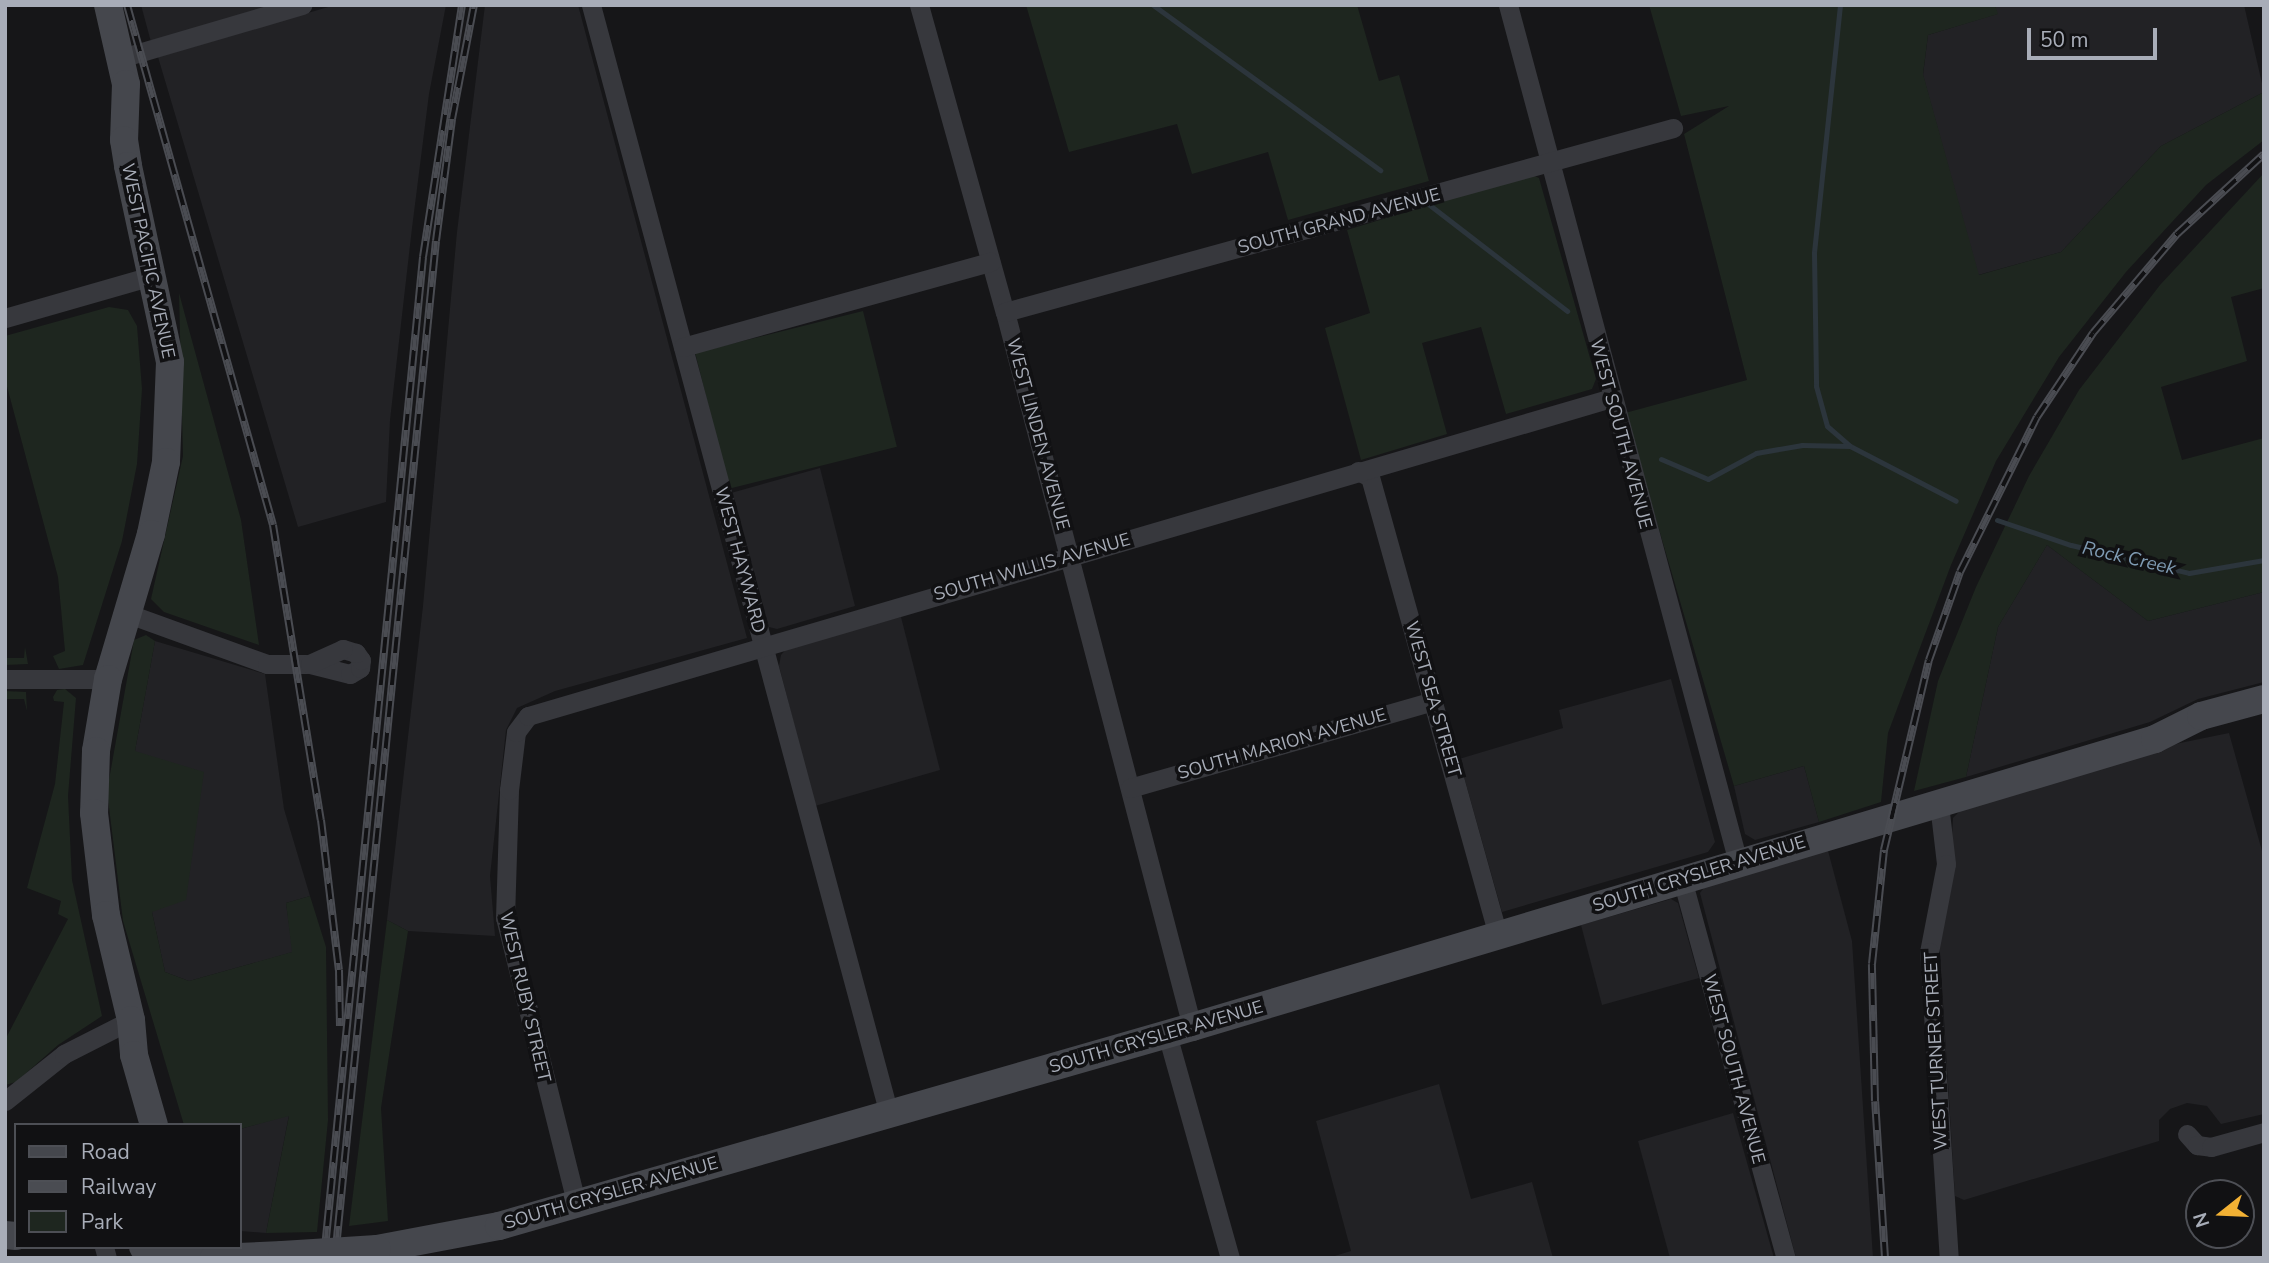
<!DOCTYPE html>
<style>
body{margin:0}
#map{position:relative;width:2269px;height:1263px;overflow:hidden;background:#161618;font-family:"Nunito Sans",sans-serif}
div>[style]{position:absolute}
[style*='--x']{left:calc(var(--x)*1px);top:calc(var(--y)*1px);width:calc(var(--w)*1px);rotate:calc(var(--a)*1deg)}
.built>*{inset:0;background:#222225}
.green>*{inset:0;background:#1e261f;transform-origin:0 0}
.stream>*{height:5px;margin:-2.5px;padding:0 2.5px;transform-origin:2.5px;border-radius:2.5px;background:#2c353c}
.street>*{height:19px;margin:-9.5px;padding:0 9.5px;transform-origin:9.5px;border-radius:9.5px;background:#37383d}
.secondary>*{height:28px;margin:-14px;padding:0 14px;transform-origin:14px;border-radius:14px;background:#45474d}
.rail>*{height:8px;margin-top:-4px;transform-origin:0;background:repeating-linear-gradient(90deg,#111113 0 16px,#4a4c52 0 32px);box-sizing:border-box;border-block:2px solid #4a4c52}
.secondary-bridge>*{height:28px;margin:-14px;padding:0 14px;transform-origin:14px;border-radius:14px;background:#45474d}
span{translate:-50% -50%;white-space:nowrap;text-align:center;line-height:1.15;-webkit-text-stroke:7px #111113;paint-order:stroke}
.street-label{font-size:18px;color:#a8adb8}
.water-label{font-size:19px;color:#7f9bb3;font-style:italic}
.frame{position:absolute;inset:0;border:7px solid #a8adb8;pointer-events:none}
.legend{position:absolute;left:14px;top:1123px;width:228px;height:126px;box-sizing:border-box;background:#111113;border:2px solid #4d4f55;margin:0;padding:9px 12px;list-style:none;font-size:21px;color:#a8adb8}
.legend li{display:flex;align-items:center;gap:14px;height:35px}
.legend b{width:35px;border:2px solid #4d4f55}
.north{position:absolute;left:2185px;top:1179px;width:70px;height:70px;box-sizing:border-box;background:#111113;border:2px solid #4d4f55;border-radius:50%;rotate:252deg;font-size:19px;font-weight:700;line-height:28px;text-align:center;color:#a8adb8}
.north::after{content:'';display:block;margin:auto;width:24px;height:32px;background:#f2b134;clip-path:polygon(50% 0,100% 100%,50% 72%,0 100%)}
.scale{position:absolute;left:2027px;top:28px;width:130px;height:32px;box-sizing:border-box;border:4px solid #a8adb8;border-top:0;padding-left:9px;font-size:21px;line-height:24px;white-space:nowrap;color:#a8adb8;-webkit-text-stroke:5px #111113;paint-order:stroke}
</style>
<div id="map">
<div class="built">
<i style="clip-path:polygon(141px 5px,274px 5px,151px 42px)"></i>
<i style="clip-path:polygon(335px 5px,446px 5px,429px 94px,412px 228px,390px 420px,386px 502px,298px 527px,158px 57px)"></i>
<i style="clip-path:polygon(485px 5px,578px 5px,747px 638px,555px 691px,517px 708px,506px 730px,490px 876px,495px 936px,408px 931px,387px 920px,423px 606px,457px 232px)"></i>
<i style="clip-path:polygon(1995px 5px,2244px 5px,2264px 92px,2161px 146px,2061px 252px,1978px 275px,1923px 75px,1928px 35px,1997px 14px)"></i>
<i style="clip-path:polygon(820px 468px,855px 606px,777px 629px,769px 627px,731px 493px)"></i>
<i style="clip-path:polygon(2047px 545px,2148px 621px,2264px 592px,2264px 682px,2198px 699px,2150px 722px,1966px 777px,1998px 627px)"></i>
<i style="clip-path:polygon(901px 617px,940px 770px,815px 806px,779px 666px,781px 655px,788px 647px)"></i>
<i style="clip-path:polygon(155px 641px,265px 674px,284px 809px,310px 896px,286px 903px,293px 952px,189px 981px,165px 972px,152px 912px,135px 751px)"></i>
<i style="clip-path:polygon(1671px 679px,1715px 842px,1708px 852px,1502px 912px,1459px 759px,1563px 728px,1559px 710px)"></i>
<i style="clip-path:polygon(2229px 733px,2264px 858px,2264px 1114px,2221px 1124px,2207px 1106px,2187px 1103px,2170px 1109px,2159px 1120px,2159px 1141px,1964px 1200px,1955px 1196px,1939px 938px,1950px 882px,1953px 818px,1961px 810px,2180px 743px)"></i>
<i style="clip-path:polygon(1804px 766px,1819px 822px,1755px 840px,1745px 834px,1734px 786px)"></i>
<i style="clip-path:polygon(1827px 847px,1852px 941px,1873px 1258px,1796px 1258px,1700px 893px,1708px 882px)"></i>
<i style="clip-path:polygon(1671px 899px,1678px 903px,1699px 978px,1602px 1005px,1581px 925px)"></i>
<i style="clip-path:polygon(1439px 1084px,1471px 1199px,1532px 1182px,1553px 1258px,1328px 1258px,1351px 1251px,1316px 1121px)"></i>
<i style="clip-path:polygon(1733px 1113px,1774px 1258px,1670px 1258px,1638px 1141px)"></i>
<i style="clip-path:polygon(289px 1115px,266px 1233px,240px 1231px,240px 1129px)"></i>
</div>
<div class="green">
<i style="clip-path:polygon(1026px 5px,1357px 5px,1379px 81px,1399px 75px,1429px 181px,1288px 220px,1268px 152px,1192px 174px,1177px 124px,1069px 152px)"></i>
<i style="clip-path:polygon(1649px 5px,1995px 5px,1998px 14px,1928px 35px,1923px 74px,1979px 275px,2061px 252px,2161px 146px,2264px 92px,2264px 140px,2206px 185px,2126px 272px,2059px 357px,1996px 461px,1951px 565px,1888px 733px,1881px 802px,1819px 822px,1804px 766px,1734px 786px,1625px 413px,1747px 380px,1684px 134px,1729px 106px,1681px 116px)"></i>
<i style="clip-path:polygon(2264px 173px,2264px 288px,2231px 297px,2247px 361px,2161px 387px,2182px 460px,2264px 438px,2264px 592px,2148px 621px,2047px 545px,1998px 627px,1966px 777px,1914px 791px,1938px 681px,1976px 587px,2029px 476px,2079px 390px,2160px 285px)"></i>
<i style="clip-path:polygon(1530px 174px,1539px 178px,1596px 379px,1592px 389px,1506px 414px,1481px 327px,1422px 343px,1447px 434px,1361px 460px,1325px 328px,1370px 313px,1347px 230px)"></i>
<i style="clip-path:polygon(179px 293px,241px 520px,259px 645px,164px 612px,151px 599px,183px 456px)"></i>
<i style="clip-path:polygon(109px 307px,128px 310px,137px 326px,142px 389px,137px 464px,122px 541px,83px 665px,59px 669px,53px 656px,65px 651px,58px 577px,5px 379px,5px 336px)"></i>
<i style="left:863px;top:311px;width:140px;height:173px;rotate:76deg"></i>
<i style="clip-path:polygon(146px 635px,155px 641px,135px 751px,204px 772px,186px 900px,152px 912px,165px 972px,189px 981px,292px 952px,286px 903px,310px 896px,326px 947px,328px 1120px,317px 1232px,266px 1233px,289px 1116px,240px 1129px,240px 1125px,184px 1125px,123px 921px,107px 791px,134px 640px)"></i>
<i style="clip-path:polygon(25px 647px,28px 664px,5px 665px,5px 658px,24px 658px)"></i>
<i style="clip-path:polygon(65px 689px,76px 698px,68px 796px,72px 880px,102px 1016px,58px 1045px,16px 1082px,5px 1085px,5px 1040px,68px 919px,58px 914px,61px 901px,27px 888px,55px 784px,64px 702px,54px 701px,53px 697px,57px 690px)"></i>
<i style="clip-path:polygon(5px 691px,26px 692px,27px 711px,24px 699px,5px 699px)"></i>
<i style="clip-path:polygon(387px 920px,408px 931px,381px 1108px,388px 1221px,349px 1226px)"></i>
</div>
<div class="stream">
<i style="--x:1153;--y:5;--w:281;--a:36"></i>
<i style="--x:1840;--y:5;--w:249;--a:96"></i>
<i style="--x:1814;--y:253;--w:133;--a:89.1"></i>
<i style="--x:1816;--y:386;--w:41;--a:74.6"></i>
<i style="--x:1827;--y:426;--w:30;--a:41"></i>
<i style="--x:1850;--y:446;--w:119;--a:27.4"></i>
<i style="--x:1427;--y:203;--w:177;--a:37.6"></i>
<i style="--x:1661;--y:459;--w:51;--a:23.1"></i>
<i style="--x:1708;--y:479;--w:55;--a:-28.4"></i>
<i style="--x:1756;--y:453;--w:47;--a:-9.9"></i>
<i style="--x:1802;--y:445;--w:48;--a:1.2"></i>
<i style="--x:1997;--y:520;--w:78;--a:18.7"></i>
<i style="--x:2071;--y:545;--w:121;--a:13.3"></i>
<i style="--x:2189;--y:573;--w:76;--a:-9.8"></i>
</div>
<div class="street">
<i style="--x:591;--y:5;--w:1148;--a:74.96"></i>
<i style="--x:919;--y:5;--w:319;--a:74.4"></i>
<i style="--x:1005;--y:312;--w:739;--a:75.34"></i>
<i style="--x:1508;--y:5;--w:887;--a:74.98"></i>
<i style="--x:121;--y:58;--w:189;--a:-16.3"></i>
<i style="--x:1005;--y:312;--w:693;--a:-15.4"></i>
<i style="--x:5;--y:318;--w:156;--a:-16"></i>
<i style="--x:683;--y:347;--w:319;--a:-15.5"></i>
<i style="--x:1358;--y:471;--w:13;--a:27"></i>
<i style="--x:1370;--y:477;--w:475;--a:74.4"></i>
<i style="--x:126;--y:613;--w:150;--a:19.9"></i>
<i style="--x:267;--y:664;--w:43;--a:0"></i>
<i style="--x:310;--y:664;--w:41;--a:14"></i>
<i style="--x:350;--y:674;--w:12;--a:-31"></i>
<i style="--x:360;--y:668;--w:8;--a:-83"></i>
<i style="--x:361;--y:660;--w:9;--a:-126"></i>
<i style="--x:356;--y:653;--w:14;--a:-163"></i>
<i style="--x:343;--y:649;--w:36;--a:156"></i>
<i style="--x:5;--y:679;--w:103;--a:0"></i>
<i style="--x:1130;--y:788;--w:315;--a:-16"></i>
<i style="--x:1939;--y:804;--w:60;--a:83.3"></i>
<i style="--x:1946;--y:864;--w:90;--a:100.9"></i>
<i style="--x:1929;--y:952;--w:307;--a:86.3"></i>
<i style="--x:1682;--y:879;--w:393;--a:74.7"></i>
<i style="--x:1167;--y:1034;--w:233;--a:74.3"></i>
<i style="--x:5;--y:1101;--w:75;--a:-38.5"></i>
<i style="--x:64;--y:1054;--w:75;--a:-26.9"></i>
<i style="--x:2187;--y:1134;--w:15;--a:48"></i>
<i style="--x:2197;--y:1145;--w:14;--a:8"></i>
<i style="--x:2211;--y:1147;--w:55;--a:-15.8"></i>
<i style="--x:576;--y:1202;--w:293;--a:-104"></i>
<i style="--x:505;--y:918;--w:128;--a:-88.2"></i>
<i style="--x:509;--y:790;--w:58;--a:-83.1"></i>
<i style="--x:516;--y:732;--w:20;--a:-53"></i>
<i style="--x:528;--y:716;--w:1129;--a:-16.36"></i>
<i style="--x:104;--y:1247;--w:11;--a:75"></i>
</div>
<div class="secondary">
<i style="--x:108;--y:5;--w:81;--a:77.2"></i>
<i style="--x:126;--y:84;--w:56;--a:92"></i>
<i style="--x:124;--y:140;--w:26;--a:81"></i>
<i style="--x:128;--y:166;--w:200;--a:77.9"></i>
<i style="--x:170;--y:362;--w:100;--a:92.3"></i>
<i style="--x:166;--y:462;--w:74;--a:101.8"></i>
<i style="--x:151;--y:534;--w:151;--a:106.5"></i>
<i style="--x:108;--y:679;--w:73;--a:99.5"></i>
<i style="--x:96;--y:751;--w:62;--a:91.8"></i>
<i style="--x:94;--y:813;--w:103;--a:83.3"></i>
<i style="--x:106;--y:915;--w:108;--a:76.6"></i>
<i style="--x:131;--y:1020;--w:35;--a:85"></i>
<i style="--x:134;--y:1055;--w:73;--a:74.1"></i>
<i style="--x:5;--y:1235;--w:11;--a:5"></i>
<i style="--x:143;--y:1247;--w:72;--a:8.8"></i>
<i style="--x:214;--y:1258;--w:68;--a:-2.5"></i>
<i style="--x:377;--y:1249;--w:124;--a:-10.7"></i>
<i style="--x:499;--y:1226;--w:721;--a:-16.02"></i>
<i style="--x:1192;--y:1027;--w:1005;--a:-16.65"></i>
<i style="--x:2155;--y:739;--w:51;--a:-26.6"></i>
<i style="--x:2201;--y:716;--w:65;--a:-15.1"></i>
</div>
<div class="rail">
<i style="--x:127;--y:5;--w:540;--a:74.32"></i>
<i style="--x:273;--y:525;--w:299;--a:80.8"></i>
<i style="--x:321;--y:820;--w:151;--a:83.2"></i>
<i style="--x:339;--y:970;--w:56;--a:89"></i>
<i style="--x:324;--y:1258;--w:1006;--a:-84.35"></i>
<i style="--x:423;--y:257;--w:255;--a:-81.2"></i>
<i style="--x:335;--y:1258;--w:1022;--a:-84.33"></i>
<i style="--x:436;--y:241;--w:123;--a:-82.5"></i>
<i style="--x:452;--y:119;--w:116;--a:-79.1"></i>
<i style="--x:1885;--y:1258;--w:157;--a:-93.6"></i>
<i style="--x:1875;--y:1101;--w:137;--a:-91.3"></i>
<i style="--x:1872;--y:964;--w:115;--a:-84"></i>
<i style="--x:1884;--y:850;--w:195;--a:-76.7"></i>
<i style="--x:1929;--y:660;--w:93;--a:-70.6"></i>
<i style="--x:1960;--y:572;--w:173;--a:-63.6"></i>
<i style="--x:2037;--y:417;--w:101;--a:-56.3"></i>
<i style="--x:2093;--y:333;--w:130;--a:-49.7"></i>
<i style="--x:2177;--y:234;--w:118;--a:-42.6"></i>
</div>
<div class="secondary-bridge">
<i style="--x:282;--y:1255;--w:95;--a:-3.6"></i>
</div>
<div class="street-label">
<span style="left:1339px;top:221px;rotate:-15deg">SOUTH GRAND AVENUE</span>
<span style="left:148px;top:261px;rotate:78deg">WEST PACIFIC AVENUE</span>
<span style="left:1038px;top:434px;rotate:75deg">WEST LINDEN AVENUE</span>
<span style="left:1621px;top:434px;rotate:75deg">WEST SOUTH AVENUE</span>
<span style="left:740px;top:560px;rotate:75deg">WEST HAYWARD</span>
<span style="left:1032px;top:567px;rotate:-16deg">SOUTH WILLIS AVENUE</span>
<span style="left:1433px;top:699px;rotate:74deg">WEST SEA STREET</span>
<span style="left:1282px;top:744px;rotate:-16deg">SOUTH MARION AVENUE</span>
<span style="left:1699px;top:874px;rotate:-17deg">SOUTH CRYSLER AVENUE</span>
<span style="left:525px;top:997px;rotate:77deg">WEST RUBY STREET</span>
<span style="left:1156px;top:1037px;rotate:-16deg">SOUTH CRYSLER AVENUE</span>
<span style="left:1936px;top:1051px;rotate:-93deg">WEST TURNER STREET</span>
<span style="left:1734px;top:1069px;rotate:75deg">WEST SOUTH AVENUE</span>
<span style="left:611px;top:1193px;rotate:-16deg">SOUTH CRYSLER AVENUE</span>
</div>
<div class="water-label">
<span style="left:2129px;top:559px;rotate:13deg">Rock Creek</span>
</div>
<div class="frame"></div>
<ul class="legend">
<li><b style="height:9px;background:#45474d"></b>Road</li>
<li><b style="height:9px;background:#4a4c52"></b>Railway</li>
<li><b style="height:19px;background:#1e261f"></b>Park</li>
</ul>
<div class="north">N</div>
<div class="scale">50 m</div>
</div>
